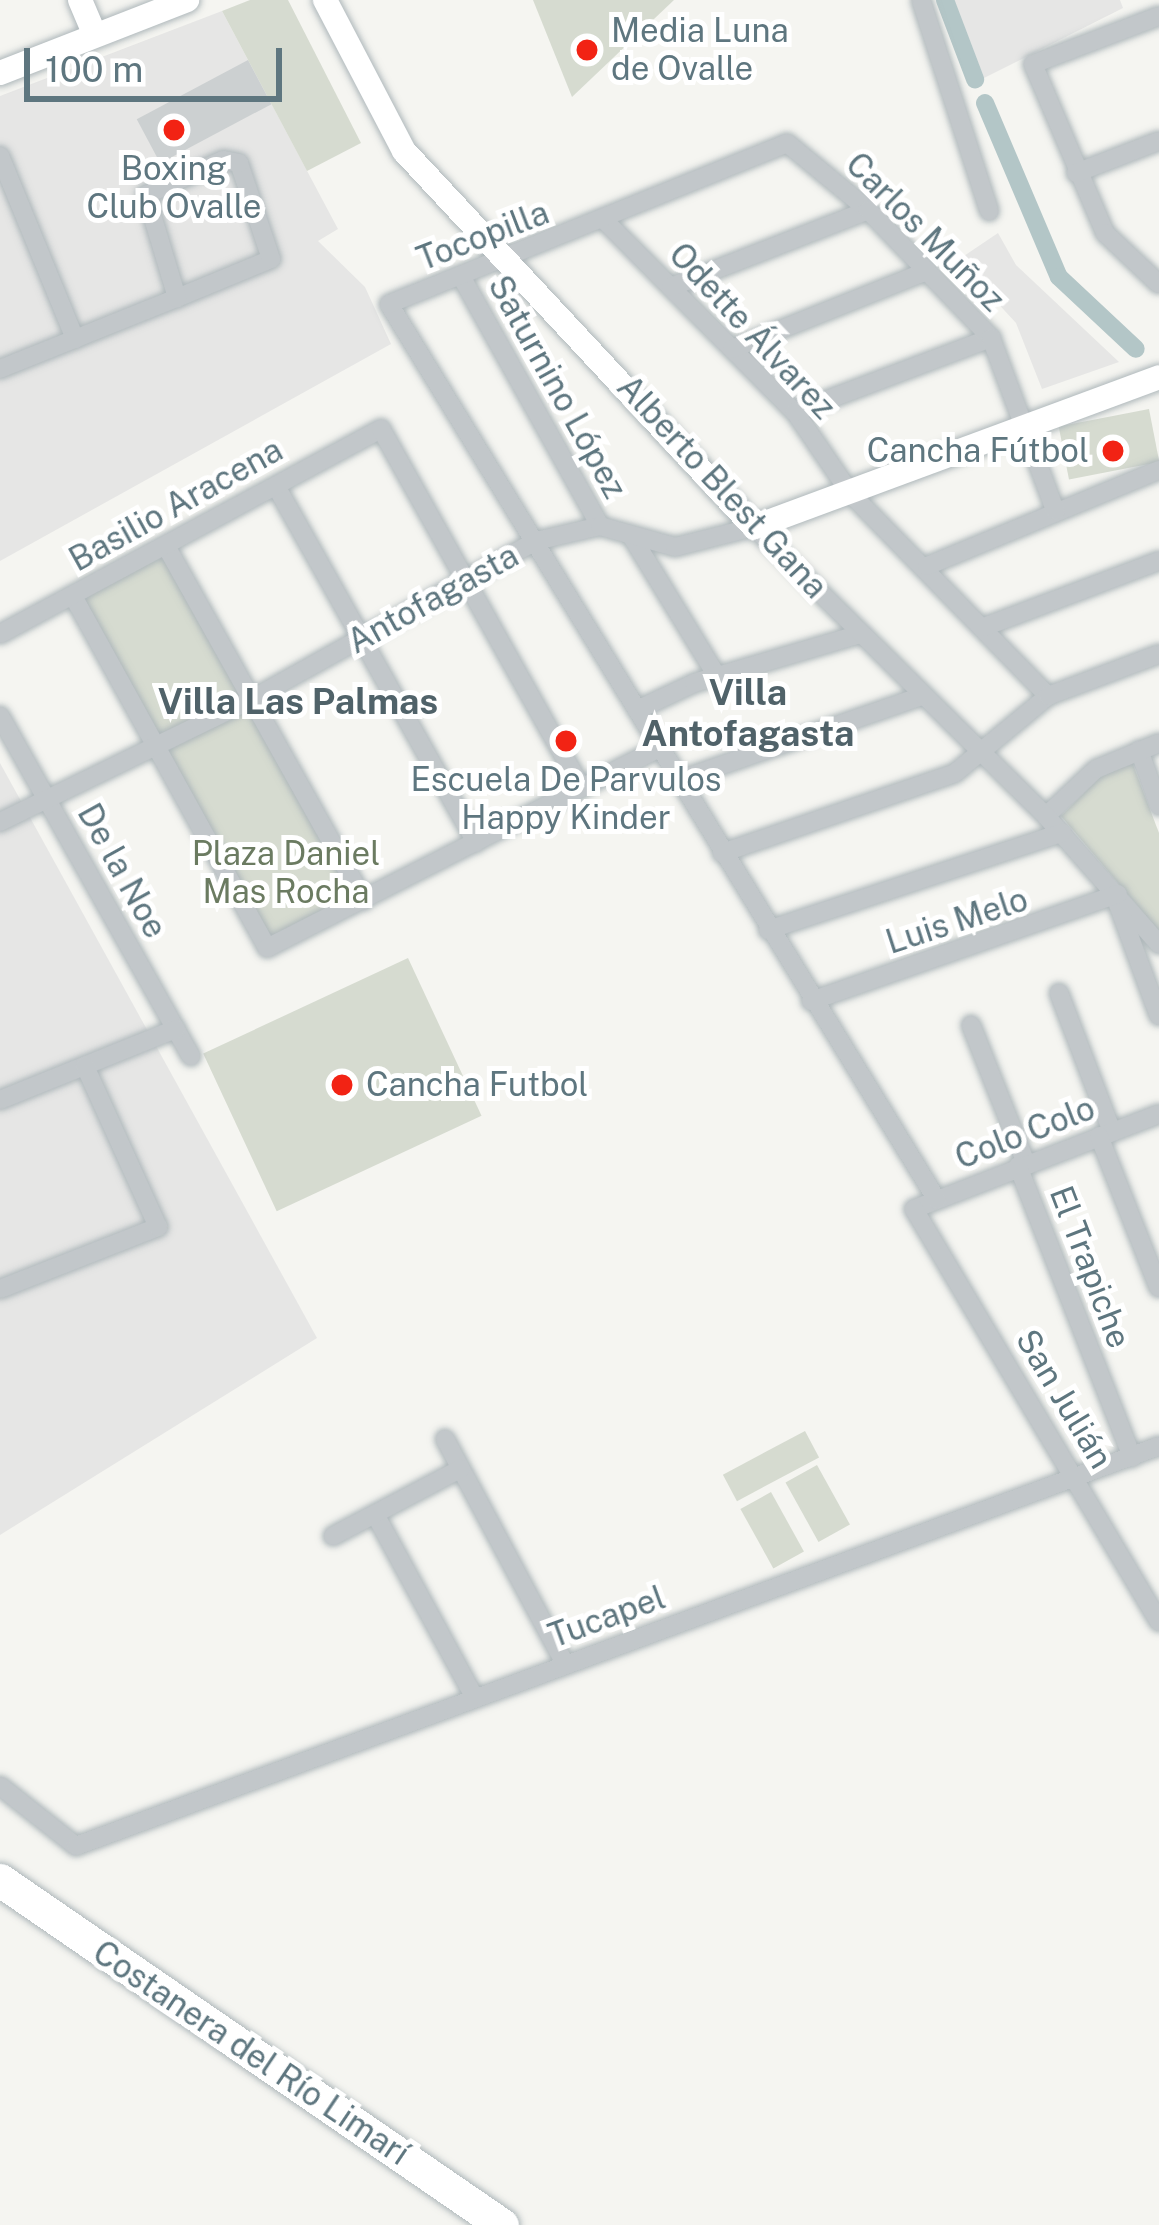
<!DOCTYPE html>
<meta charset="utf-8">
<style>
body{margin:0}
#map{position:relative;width:1159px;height:2225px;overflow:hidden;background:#f5f5f1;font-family:"Public Sans",sans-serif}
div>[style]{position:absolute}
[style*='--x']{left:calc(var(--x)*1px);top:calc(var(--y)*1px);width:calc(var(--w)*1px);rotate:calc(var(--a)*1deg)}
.built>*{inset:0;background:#e6e6e5}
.green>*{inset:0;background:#d6dbd0;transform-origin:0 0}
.canal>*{height:18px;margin:-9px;padding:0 9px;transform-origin:9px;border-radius:9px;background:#b3c6c7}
.building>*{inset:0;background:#ccd0d1;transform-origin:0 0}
.roads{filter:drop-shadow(0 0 3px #afb8bb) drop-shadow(0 0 3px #afb8bb)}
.street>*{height:18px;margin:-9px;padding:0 9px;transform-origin:9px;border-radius:9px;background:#c2c7ca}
.secondary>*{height:24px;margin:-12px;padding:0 12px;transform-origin:12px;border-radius:12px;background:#fff}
.highway>*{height:33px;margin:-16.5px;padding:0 16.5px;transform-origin:16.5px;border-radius:16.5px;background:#fff}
.dots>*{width:33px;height:33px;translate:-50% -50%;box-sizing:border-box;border:6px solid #fff;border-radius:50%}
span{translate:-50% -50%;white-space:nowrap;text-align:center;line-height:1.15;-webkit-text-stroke:10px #fff;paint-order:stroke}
.poi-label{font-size:33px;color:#5e767f}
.left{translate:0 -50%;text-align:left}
.right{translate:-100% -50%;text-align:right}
.street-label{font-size:33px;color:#5e767f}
.park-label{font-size:33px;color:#6b7b61}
.neighbourhood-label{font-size:36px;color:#506269;font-weight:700}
.scale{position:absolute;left:24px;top:48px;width:258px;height:54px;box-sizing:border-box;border:6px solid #5e767f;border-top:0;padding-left:15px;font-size:36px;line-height:42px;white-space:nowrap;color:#5e767f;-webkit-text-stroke:9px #fff;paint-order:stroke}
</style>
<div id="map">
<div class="built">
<i style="clip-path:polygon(954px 0,1120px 0,1123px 8px,984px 78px)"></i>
<i style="clip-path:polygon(222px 11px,338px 229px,318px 241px,365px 287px,391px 344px,0 561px,0 96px)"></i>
<i style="clip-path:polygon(998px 233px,1016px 265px,1119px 362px,1042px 389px,1016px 323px,958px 260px)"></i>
<i style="clip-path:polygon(0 763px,317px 1338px,0 1535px)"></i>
</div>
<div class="green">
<i style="clip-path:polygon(250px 0,288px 0,361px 143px,307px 171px,222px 11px)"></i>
<i style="clip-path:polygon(533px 0,674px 0,572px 97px)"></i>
<i style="left:1149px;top:409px;width:54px;height:92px;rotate:79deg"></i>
<i style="left:163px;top:553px;width:167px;height:94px;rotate:61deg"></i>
<i style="left:250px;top:705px;width:223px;height:97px;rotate:61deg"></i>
<i style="clip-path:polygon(1132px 762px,1159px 833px,1159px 931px,1061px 816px,1099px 778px)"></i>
<i style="left:408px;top:958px;width:174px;height:226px;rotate:65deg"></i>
<i style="left:805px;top:1431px;width:30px;height:93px;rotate:62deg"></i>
<i style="left:817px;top:1465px;width:68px;height:36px;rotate:61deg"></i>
<i style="left:771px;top:1492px;width:68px;height:35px;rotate:61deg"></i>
</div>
<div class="canal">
<i style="--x:945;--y:0;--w:85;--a:69.2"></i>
<i style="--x:985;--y:103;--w:189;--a:67"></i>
<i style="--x:1059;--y:277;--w:105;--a:43.1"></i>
</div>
<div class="building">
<i style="left:248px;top:60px;width:50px;height:126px;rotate:62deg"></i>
</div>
<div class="roads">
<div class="street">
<i style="--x:921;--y:0;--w:222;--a:72.1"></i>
<i style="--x:1159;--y:16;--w:135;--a:159.1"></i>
<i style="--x:1033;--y:64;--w:184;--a:66.9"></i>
<i style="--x:1105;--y:233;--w:74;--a:43.4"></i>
<i style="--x:0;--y:156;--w:198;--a:67.7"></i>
<i style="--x:1076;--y:173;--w:89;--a:-21.1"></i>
<i style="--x:605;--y:221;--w:269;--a:45.2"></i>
<i style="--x:795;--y:412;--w:98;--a:55.8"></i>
<i style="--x:850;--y:493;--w:284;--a:45.7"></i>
<i style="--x:461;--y:276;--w:286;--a:60.9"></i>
<i style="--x:671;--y:287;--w:212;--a:-21.3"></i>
<i style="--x:732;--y:349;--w:210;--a:-21.8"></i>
<i style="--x:0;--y:369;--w:191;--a:-21.9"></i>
<i style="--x:177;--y:298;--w:102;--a:-22.5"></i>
<i style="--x:271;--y:259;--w:101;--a:-108.4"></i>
<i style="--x:239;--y:163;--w:16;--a:-169"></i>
<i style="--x:223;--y:160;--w:85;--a:155.6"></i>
<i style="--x:146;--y:195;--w:108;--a:73.2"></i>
<i style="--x:795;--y:412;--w:210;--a:-20.7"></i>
<i style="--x:276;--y:486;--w:409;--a:60.7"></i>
<i style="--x:632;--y:537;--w:163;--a:58.6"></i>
<i style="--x:166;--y:546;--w:406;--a:60.8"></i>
<i style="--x:927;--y:566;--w:251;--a:-22.5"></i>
<i style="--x:73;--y:596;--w:402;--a:61.1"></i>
<i style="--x:267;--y:948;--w:441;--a:-27"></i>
<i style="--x:984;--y:627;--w:187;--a:-20.7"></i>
<i style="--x:0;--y:634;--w:433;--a:-28.3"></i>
<i style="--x:381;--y:429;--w:411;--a:60.8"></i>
<i style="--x:637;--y:710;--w:63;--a:-25.3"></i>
<i style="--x:694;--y:683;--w:173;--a:-16.4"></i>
<i style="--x:0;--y:716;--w:390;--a:60.7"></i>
<i style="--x:1139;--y:750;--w:59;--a:70.3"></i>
<i style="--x:679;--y:780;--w:257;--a:-19.1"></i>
<i style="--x:1046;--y:816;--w:69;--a:-43.2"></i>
<i style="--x:1096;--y:769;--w:68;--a:-22.4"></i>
<i style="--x:0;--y:822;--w:280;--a:-26"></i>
<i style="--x:252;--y:699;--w:325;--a:-29.1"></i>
<i style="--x:536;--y:541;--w:66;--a:-13.2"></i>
<i style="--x:600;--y:526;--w:78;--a:15.6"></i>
<i style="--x:675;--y:547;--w:81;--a:-14.2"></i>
<i style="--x:754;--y:527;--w:411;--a:44.7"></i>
<i style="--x:1046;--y:816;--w:171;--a:48.6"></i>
<i style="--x:722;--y:853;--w:246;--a:-18.9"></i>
<i style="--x:955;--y:773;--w:121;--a:-39.6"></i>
<i style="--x:1048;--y:696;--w:119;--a:-20.7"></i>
<i style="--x:1117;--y:902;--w:121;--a:69.8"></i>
<i style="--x:768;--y:930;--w:310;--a:-18.3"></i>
<i style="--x:1059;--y:993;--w:149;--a:69.1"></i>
<i style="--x:811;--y:1001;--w:325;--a:-19.2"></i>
<i style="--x:971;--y:1025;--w:149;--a:68.3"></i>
<i style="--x:0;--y:1100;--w:190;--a:-22"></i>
<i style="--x:1159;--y:1114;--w:263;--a:158.8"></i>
<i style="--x:914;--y:1209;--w:480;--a:59.3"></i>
<i style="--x:1099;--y:1136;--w:163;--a:68.5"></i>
<i style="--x:1018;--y:1166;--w:313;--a:68.6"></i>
<i style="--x:937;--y:1200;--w:1050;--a:-121.45"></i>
<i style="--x:389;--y:304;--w:429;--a:-22"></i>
<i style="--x:787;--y:143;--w:105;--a:39.6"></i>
<i style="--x:868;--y:210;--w:178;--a:46.1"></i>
<i style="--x:991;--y:338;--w:184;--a:69.6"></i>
<i style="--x:0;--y:1289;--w:170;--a:-21.4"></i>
<i style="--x:158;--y:1227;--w:177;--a:-114.4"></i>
<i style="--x:445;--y:1439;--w:255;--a:61.9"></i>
<i style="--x:375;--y:1514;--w:209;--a:61.5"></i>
<i style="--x:333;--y:1536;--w:144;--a:-27.8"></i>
<i style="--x:0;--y:1786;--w:97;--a:38.3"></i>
<i style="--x:76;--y:1846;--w:1155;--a:-20.27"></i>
</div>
<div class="secondary">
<i style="--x:80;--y:0;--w:38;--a:67"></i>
<i style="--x:325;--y:0;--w:170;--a:62.4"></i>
<i style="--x:404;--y:151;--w:514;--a:47.05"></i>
<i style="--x:754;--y:527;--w:432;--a:-20.3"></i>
<i style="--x:0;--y:73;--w:201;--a:-21.3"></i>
</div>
<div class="highway">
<i style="--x:0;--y:1880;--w:609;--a:34.5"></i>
</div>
</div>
<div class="dots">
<i style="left:587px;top:50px;background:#f22314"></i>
<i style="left:174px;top:130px;background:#f22314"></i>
<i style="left:1113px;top:451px;background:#f22314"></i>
<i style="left:566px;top:741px;background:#f22314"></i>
<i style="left:342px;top:1085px;background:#f22314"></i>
</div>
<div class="poi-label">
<span class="left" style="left:611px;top:50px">Media Luna<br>de Ovalle</span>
<span style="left:174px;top:188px">Boxing<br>Club Ovalle</span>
<span class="right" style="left:1089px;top:451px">Cancha Fútbol</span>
<span style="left:566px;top:799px">Escuela De Parvulos<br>Happy Kinder</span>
<span class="left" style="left:366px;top:1085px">Cancha Futbol</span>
</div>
<div class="street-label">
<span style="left:925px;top:232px;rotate:45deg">Carlos Muñoz</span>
<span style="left:483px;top:236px;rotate:-21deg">Tocopilla</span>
<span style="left:752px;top:331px;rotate:47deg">Odette Álvarez</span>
<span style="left:557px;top:387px;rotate:61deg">Saturnino López</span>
<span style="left:722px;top:487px;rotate:47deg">Alberto Blest Gana</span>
<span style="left:176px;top:505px;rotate:-29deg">Basilio Aracena</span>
<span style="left:433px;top:599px;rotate:-29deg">Antofagasta</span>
<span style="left:122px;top:871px;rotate:61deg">De la Noe</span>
<span style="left:957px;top:921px;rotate:-18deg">Luis Melo</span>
<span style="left:1025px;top:1133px;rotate:-21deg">Colo Colo</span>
<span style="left:1090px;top:1267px;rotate:69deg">El Trapiche</span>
<span style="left:1064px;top:1399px;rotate:59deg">San Julián</span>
<span style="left:607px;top:1617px;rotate:-20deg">Tucapel</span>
<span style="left:251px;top:2053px;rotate:34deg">Costanera del Río Limarí</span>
</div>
<div class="park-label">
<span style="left:286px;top:873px">Plaza Daniel<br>Mas Rocha</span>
</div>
<div class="neighbourhood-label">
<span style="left:748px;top:713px">Villa<br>Antofagasta</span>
<span style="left:298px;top:702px">Villa Las Palmas</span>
</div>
<div class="scale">100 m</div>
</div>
